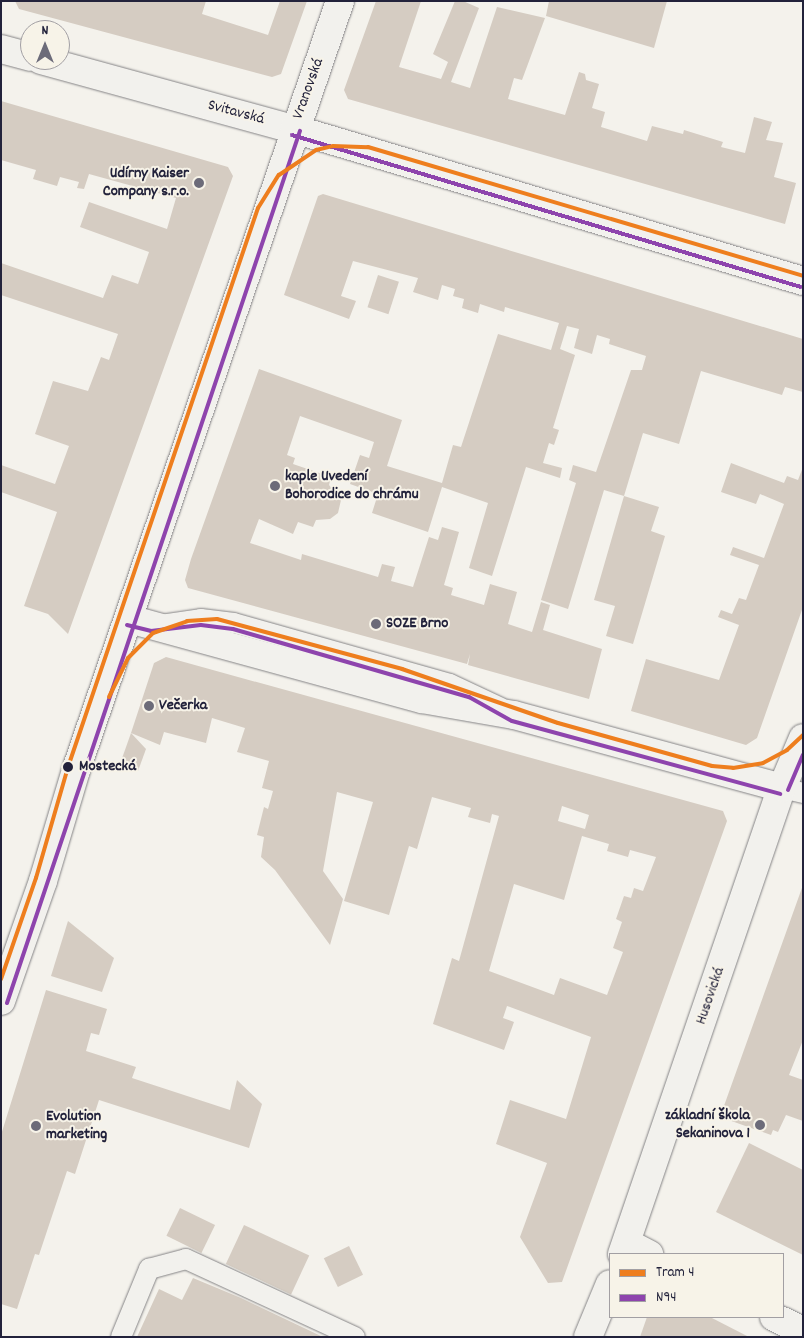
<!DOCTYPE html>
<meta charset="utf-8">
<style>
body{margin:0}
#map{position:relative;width:804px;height:1338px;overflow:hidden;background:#f4f2ec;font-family:Dekko,sans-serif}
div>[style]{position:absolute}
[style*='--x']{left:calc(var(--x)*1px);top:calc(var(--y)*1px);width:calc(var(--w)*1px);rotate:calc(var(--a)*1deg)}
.building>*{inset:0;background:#d5ccc2;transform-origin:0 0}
.roads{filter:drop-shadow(0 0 1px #858486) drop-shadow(0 0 1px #858486)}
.service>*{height:20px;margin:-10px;padding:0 10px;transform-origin:10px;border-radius:10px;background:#f2f1ed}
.minor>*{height:28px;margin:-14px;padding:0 14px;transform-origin:14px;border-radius:14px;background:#f2f1ed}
.bus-1>*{height:4px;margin:-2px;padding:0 2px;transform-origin:2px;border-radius:2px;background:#8e44ad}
.tram-1>*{height:4px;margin:-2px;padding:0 2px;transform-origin:2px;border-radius:2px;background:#ee7e1e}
.dots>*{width:14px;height:14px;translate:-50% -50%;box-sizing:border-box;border:2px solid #f7f3e8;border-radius:50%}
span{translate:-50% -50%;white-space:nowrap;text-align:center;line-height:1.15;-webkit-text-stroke:4px #f7f3e8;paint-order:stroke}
.street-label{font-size:16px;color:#22223b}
.poi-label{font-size:16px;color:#22223b;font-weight:700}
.right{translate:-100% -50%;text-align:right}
.left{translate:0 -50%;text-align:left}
.stop-label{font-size:16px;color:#22223b;font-weight:700}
.frame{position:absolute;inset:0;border:2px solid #22223b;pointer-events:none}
.legend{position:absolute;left:609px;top:1253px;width:175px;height:65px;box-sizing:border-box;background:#f7f3e8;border:1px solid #a29fa3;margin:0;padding:6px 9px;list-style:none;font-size:15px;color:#22223b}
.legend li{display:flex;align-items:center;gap:10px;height:25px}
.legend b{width:25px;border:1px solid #a29fa3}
.north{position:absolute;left:20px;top:20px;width:50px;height:50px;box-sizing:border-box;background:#f7f3e8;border:1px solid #a29fa3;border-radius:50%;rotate:0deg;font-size:14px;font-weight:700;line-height:20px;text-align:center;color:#22223b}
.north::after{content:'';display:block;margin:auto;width:18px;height:22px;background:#6c6b79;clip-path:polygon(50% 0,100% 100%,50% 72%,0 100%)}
</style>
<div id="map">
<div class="building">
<i style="clip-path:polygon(15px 1px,206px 1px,202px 14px,268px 35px,280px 1px,307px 1px,281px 74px,272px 77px,19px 9px)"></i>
<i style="clip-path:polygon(376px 1px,421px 1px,399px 67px,441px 79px,448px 62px,433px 54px,455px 1px,463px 1px,479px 8px,451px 82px,470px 88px,497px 7px,545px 18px,522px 80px,514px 78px,508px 99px,565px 115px,579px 72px,585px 74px,586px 80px,599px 84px,592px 108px,605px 112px,601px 127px,647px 141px,652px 126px,683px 134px,684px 130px,723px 142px,721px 147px,745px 153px,754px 117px,772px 122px,766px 140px,783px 143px,774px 177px,796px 183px,785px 224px,348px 99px,344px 90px)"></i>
<i style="clip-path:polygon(549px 1px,667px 1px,654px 48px,546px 16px)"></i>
<i style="clip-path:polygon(1px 101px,228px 167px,233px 176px,68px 634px,48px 614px,24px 606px,57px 512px,1px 492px,1px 465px,55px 484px,69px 446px,35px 434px,53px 381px,88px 391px,101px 357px,109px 360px,118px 334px,1px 295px,1px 263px,103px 298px,112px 275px,138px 284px,149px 252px,80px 227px,89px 202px,167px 229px,176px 198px,89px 174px,84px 189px,77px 188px,79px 182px,60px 177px,57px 186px,33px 179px,36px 170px,1px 160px)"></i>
<i style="clip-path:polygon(323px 194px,803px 339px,803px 392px,785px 387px,782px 395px,701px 371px,679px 444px,643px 433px,624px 496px,604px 490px,568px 609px,541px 600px,576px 483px,569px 480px,573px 465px,596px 472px,631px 370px,642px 370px,646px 356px,609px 344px,610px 339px,597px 335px,592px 354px,574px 348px,579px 329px,567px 326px,560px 349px,575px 355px,553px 428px,559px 430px,554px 445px,549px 443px,543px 463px,562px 468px,560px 478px,526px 467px,492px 576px,469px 568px,488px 503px,442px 487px,428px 532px,372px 513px,378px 494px,350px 484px,360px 455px,369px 458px,374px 442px,300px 416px,287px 455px,295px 458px,293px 464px,331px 477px,329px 485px,341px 500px,338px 513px,330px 519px,316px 520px,313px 527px,298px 522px,293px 534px,259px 519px,250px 543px,301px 560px,302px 554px,378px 577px,382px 564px,395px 567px,391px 581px,413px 587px,429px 537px,438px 540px,442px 527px,459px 532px,444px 585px,453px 588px,451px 595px,484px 605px,490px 584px,517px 592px,508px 624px,532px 632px,541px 602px,550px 605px,543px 630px,602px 649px,589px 699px,468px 665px,470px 654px,467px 664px,188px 588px,185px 580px,191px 559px,259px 369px,402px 420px,387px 466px,442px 483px,453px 445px,461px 447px,498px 334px,551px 350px,559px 323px,505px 307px,504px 312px,480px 304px,478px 313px,462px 308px,464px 299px,453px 296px,455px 289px,442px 285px,438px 300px,413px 292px,418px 278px,353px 261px,341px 296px,356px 301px,349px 319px,284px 295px,318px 196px)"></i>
<i style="left:378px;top:275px;width:22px;height:34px;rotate:18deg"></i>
<i style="clip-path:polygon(731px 463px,784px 483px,787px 476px,798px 480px,803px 467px,803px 607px,757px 738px,746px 745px,631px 711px,646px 659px,719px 680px,739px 625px,718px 617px,721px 610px,732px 614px,739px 598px,746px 600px,759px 565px,730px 555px,733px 547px,764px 558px,784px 504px,760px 494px,756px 504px,721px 492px)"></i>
<i style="clip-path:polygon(624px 496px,659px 507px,651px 531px,665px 536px,633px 644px,606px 636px,615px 606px,594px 600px)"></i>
<i style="clip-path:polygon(evenodd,166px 657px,723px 811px,727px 821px,562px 1282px,548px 1283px,520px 1237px,547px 1163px,496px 1144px,510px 1100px,566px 1119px,591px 1037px,507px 1006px,503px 1018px,514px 1022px,504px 1050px,433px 1024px,452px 958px,459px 961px,499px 816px,492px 814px,490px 823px,468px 817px,471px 808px,432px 797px,417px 849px,409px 846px,389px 915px,344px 901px,373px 802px,337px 792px,323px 871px,343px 899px,330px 945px,275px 870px,261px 857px,264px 837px,257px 835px,264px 807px,268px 809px,273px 791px,262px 788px,269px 761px,237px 752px,245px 728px,212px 718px,206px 743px,164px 732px,160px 745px,131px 733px,154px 663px,166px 657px,562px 806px,589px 815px,585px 829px,558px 821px,562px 806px,166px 657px,582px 836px,609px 844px,607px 851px,628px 857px,630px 850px,656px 857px,643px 891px,634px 888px,631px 898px,624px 896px,616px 919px,622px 922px,613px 948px,623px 952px,607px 995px,560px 978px,554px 995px,489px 971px,514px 884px,564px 900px,582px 836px)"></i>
<i style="clip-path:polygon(131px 733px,146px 749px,138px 771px,120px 764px)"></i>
<i style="clip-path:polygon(803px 885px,803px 1040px,789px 1075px,803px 1080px,803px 1121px,786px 1115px,778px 1132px,773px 1130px,771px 1135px,720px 1117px)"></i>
<i style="clip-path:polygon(68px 921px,114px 958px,102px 992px,51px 976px)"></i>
<i style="clip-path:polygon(46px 990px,107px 1009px,99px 1035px,91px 1033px,86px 1051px,136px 1067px,132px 1078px,230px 1110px,237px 1080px,262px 1104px,249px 1148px,99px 1100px,75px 1174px,67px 1171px,39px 1255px,35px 1254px,17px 1309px,1px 1304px,1px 1135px)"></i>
<i style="clip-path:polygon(749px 1143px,803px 1170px,803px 1255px,716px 1212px)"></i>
<i style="left:180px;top:1208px;width:39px;height:31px;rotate:26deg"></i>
<i style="left:244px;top:1225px;width:72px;height:43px;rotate:25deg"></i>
<i style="left:349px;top:1246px;width:32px;height:28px;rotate:64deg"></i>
<i style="clip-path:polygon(193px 1278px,241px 1298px,323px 1337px,137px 1337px,159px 1289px,182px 1300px)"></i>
<i style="clip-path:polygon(647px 1317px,710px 1317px,749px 1337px,640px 1337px)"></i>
</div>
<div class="roads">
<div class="service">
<i style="--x:161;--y:625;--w:40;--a:-8.5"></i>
<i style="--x:201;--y:619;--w:33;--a:7"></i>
<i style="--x:234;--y:623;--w:224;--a:15.8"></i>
<i style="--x:450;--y:684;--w:56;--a:25.2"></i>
<i style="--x:782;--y:788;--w:22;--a:13"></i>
<i style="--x:121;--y:1337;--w:74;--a:-67.6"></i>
<i style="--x:149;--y:1269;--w:38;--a:-15"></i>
<i style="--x:186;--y:1259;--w:186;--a:24.8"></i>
</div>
<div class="minor">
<i style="--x:1;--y:49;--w:30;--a:15"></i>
<i style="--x:41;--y:60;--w:262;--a:15.3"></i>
<i style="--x:294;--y:129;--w:531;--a:16.63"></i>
<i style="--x:129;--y:619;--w:304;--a:15.3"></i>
<i style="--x:422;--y:699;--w:93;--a:9.9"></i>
<i style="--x:514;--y:715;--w:278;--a:15.2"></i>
<i style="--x:1;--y:1001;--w:127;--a:-70.7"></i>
<i style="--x:43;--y:881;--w:116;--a:-73.4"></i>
<i style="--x:76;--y:770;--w:813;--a:-71.05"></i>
<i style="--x:627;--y:1243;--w:25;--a:27"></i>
<i style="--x:622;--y:1254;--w:493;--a:-71.1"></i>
<i style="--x:782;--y:788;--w:54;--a:-67.2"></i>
<i style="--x:774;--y:1317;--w:32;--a:26"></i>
<i style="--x:588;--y:1337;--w:57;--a:-67.5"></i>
</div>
</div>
<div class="bus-1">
<i style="--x:292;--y:135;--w:531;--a:16.63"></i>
<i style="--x:127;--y:625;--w:25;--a:14"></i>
<i style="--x:151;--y:631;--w:50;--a:-6.8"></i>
<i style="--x:201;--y:625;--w:32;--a:7"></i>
<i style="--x:233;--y:629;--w:246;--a:16.1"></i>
<i style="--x:469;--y:697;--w:49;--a:29.2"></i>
<i style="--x:512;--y:721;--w:278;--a:15.2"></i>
<i style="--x:788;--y:790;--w:38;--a:-67"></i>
<i style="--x:7;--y:1003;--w:920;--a:-71.43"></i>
</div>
<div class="tram-1">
<i style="--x:109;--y:697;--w:43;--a:-64"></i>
<i style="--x:128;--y:658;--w:35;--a:-45"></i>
<i style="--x:153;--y:633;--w:36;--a:-19"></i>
<i style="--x:187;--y:621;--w:30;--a:-4"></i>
<i style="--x:217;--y:619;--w:192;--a:15.1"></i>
<i style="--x:402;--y:669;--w:165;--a:19.1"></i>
<i style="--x:558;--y:723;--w:160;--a:15.6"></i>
<i style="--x:712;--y:766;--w:21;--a:5"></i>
<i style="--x:733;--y:768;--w:30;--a:-9"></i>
<i style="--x:763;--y:763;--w:27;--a:-28"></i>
<i style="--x:787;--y:750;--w:22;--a:-43"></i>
<i style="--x:1;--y:979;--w:107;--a:-70.9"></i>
<i style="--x:36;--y:878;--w:116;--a:-73.9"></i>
<i style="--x:68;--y:767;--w:590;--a:-71.23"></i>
<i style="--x:258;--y:208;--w:39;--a:-58"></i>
<i style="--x:279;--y:175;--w:45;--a:-34"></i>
<i style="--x:316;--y:150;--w:17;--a:-13"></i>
<i style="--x:333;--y:146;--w:35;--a:2"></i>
<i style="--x:368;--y:147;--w:454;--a:16.5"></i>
</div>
<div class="dots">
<i style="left:199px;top:183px;background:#6c6b79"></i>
<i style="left:275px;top:486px;background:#6c6b79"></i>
<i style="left:376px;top:624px;background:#6c6b79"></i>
<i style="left:149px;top:706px;background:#6c6b79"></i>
<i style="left:68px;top:767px;background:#22223b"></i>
<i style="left:760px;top:1125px;background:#6c6b79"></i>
<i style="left:36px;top:1126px;background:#6c6b79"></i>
</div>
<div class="street-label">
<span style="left:309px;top:89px;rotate:-70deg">Vranovská</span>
<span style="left:236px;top:113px;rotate:15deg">Svitavská</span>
<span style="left:711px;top:996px;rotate:-71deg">Husovická</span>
</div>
<div class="poi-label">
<span class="right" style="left:189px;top:183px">Udírny Kaiser<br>Company s.r.o.</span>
<span class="left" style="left:285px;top:486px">kaple Uvedení<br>Bohorodice do chrámu</span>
<span class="left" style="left:386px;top:624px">SOZE Brno</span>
<span class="left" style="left:159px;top:706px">Večerka</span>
<span class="right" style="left:750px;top:1125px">základní škola<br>Sekaninova 1</span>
<span class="left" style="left:46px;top:1126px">Evolution<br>marketing</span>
</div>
<div class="stop-label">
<span class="left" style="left:79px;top:767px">Mostecká</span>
</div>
<div class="frame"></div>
<ul class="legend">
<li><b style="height:6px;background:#ee7e1e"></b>Tram 4</li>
<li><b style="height:6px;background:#8e44ad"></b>N94</li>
</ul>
<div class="north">N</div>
</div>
